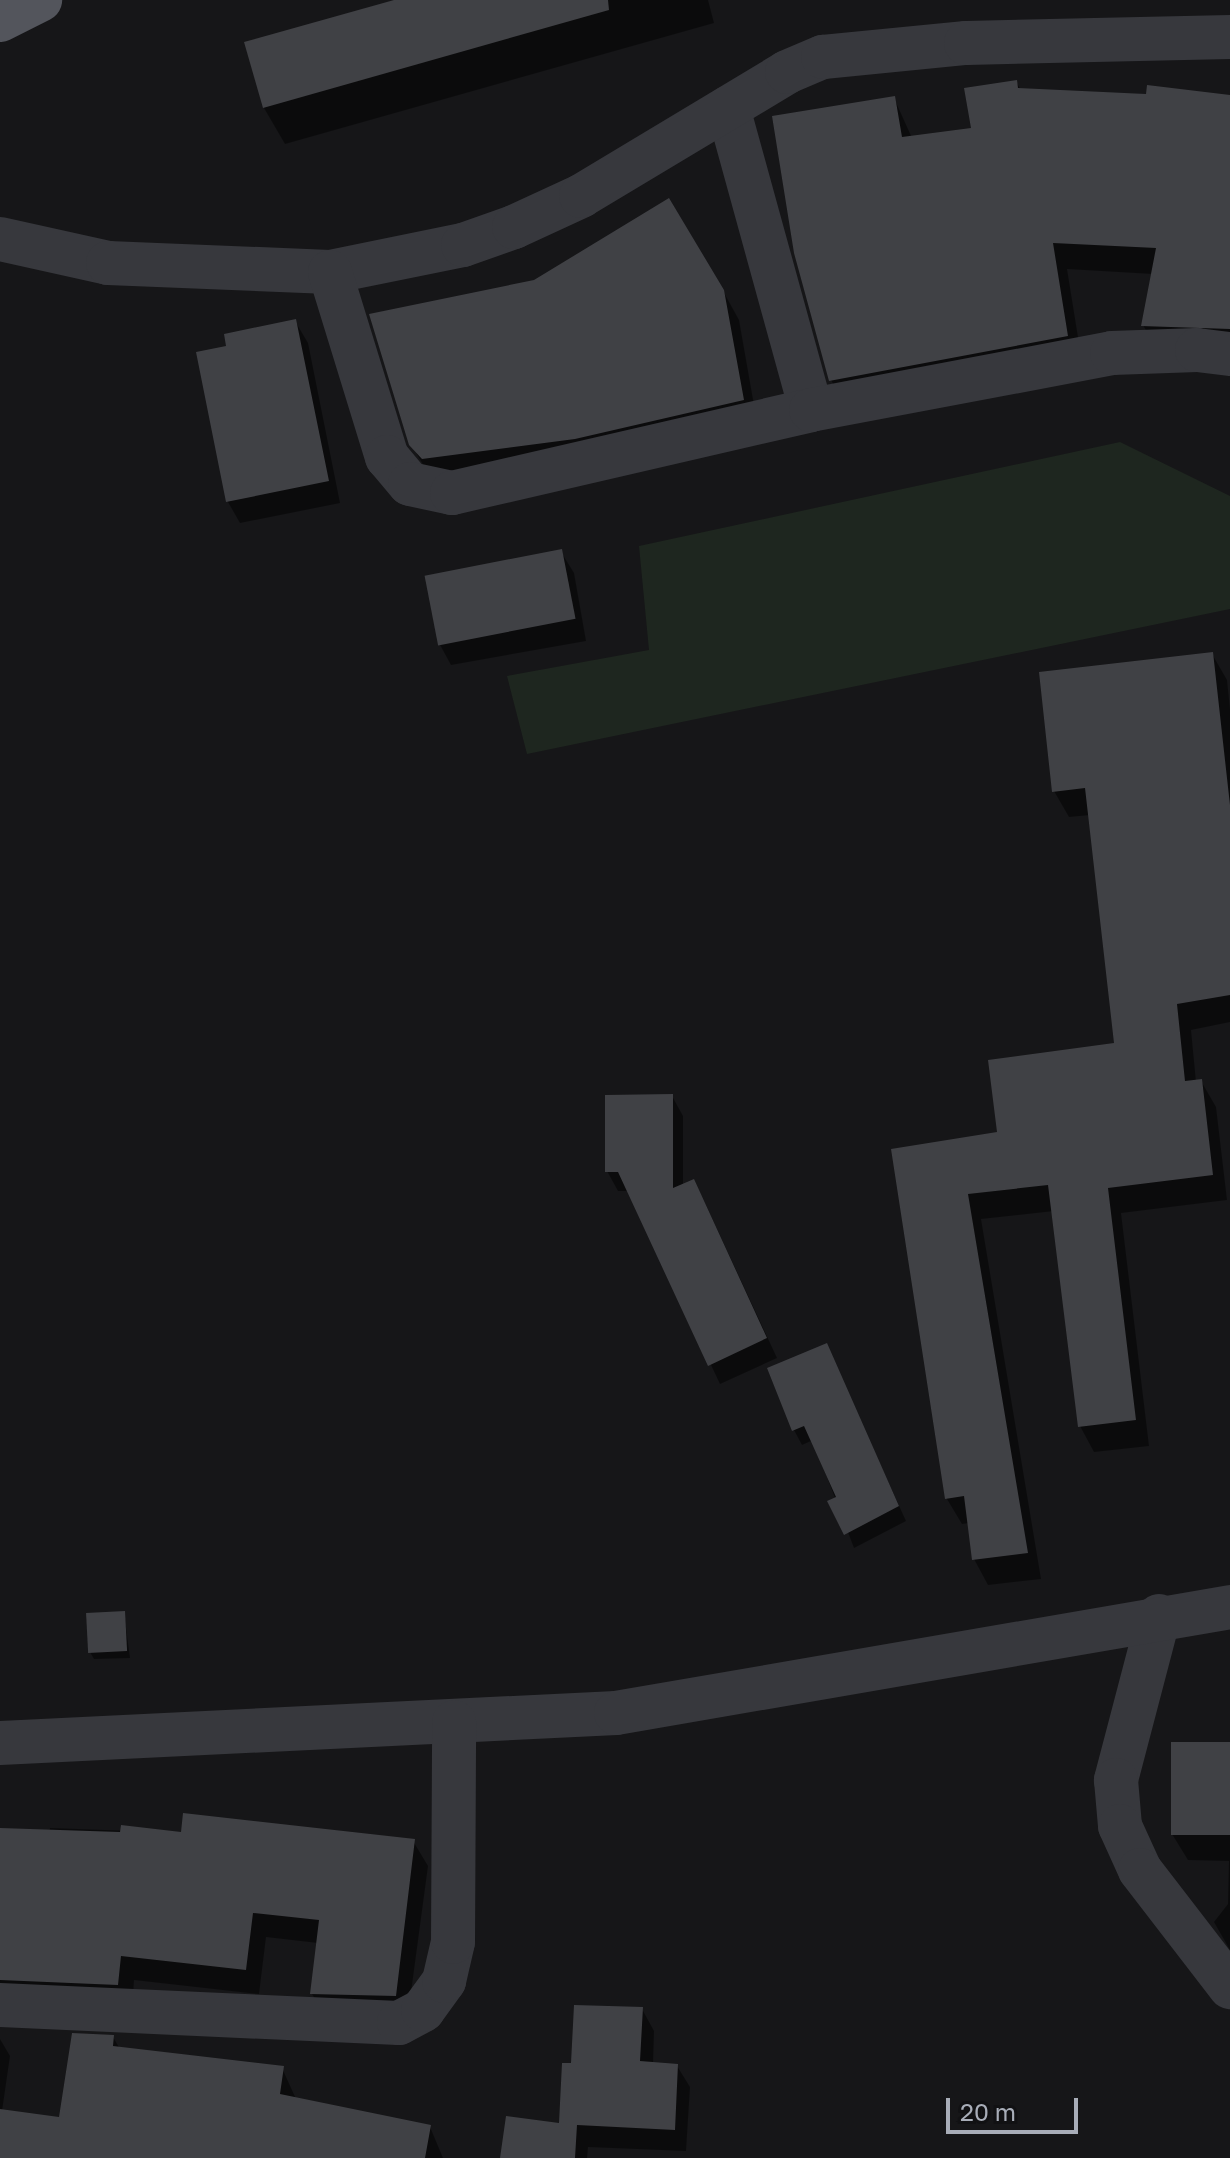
<!DOCTYPE html>
<style>
body{margin:0}
#map{position:relative;width:1230px;height:2158px;overflow:hidden;background:#161618;font-family:"Golos Text",sans-serif}
div>[style]{position:absolute}
[style*='--x']{left:calc(var(--x)*1px);top:calc(var(--y)*1px);width:calc(var(--w)*1px);rotate:calc(var(--a)*1deg)}
.green>*{inset:0;background:#1e261f}
.shadow>*{inset:0;background:#0007}
.building>*{inset:0;background:#404145;transform-origin:0 0}
.minor>*{height:44px;margin:-22px;padding:0 22px;transform-origin:22px;border-radius:22px;background:#37383d}
.major>*{height:44px;margin:-22px;padding:0 22px;transform-origin:22px;border-radius:22px;background:#53555c}
span{translate:-50% -50%;white-space:nowrap;text-align:center;line-height:1.15;-webkit-text-stroke:6px #111113;paint-order:stroke}
.scale{position:absolute;left:946px;top:2098px;width:132px;height:36px;box-sizing:border-box;border:4px solid #a8adb8;border-top:0;padding-left:10px;font-size:24px;line-height:28px;white-space:nowrap;color:#a8adb8;-webkit-text-stroke:6px #111113;paint-order:stroke}
</style>
<div id="map">
<div class="green">
<i style="clip-path:polygon(1120px 442px,1230px 496px,1230px 609px,527px 754px,507px 676px,649px 650px,639px 546px)"></i>
</div>
<div class="shadow">
<i style="clip-path:polygon(401px 0,708px 0,714px 23px,285px 144px,264px 108px,247px 43px)"></i>
<i style="clip-path:polygon(1016px 82px,1021px 90px,1230px 97px,1230px 355px,1158px 352px,1143px 325px,1153px 274px,1067px 269px,1082px 362px,846px 407px,831px 380px,894px 98px,912px 138px,973px 129px)"></i>
<i style="clip-path:polygon(723px 291px,739px 320px,758px 428px,525px 478px,428px 473px,411px 444px)"></i>
<i style="clip-path:polygon(295px 321px,308px 343px,340px 503px,240px 523px,228px 502px,228px 348px)"></i>
<i style="clip-path:polygon(561px 552px,574px 573px,586px 641px,451px 665px,439px 643px)"></i>
<i style="clip-path:polygon(1212px 654px,1227px 680px,1230px 709px,1230px 1022px,1191px 1030px,1196px 1082px,1201px 1081px,1216px 1107px,1227px 1200px,1121px 1213px,1149px 1446px,1094px 1452px,1080px 1426px,1054px 1211px,981px 1219px,1041px 1579px,988px 1585px,974px 1559px,969px 1523px,962px 1524px,947px 1499px,893px 1151px,999px 1134px,1116px 1045px,1090px 815px,1069px 817px,1054px 791px)"></i>
<i style="clip-path:polygon(672px 1096px,683px 1116px,683px 1186px,693px 1181px,704px 1201px,777px 1358px,720px 1384px,629px 1191px,618px 1191px,607px 1171px)"></i>
<i style="clip-path:polygon(826px 1346px,906px 1521px,854px 1548px,813px 1440px,802px 1445px,794px 1430px)"></i>
<i style="clip-path:polygon(124px 1613px,130px 1658px,94px 1659px,90px 1652px)"></i>
<i style="clip-path:polygon(1230px 1744px,1230px 1950px,1214px 1922px,1228px 1904px,1229px 1861px,1188px 1860px,1172px 1834px)"></i>
<i style="clip-path:polygon(50px 1828px,413px 1841px,428px 1866px,407px 2022px,327px 2018px,312px 1994px,318px 1943px,266px 1937px,259px 1994px,134px 1980px,132px 2010px,0 2012px,0 1831px,49px 1835px)"></i>
<i style="clip-path:polygon(642px 2009px,654px 2031px,653px 2064px,677px 2066px,690px 2087px,686px 2151px,588px 2147px,587px 2158px,502px 2158px,561px 2125px,573px 2065px)"></i>
<i style="clip-path:polygon(113px 2037px,120px 2049px,282px 2068px,296px 2099px,430px 2127px,443px 2158px,0 2158px,0 2039px,10px 2056px,2px 2111px,61px 2119px)"></i>
</div>
<div class="building">
<i style="clip-path:polygon(394px 0,608px 0,609px 10px,263px 108px,244px 42px)"></i>
<i style="clip-path:polygon(1017px 80px,1018px 88px,1146px 94px,1147px 85px,1230px 95px,1230px 329px,1141px 326px,1156px 248px,1053px 243px,1068px 336px,829px 381px,794px 253px,772px 116px,895px 96px,902px 137px,971px 128px,964px 88px)"></i>
<i style="clip-path:polygon(669px 198px,724px 290px,744px 400px,575px 439px,422px 459px,409px 445px,369px 314px,534px 280px)"></i>
<i style="clip-path:polygon(296px 319px,329px 481px,226px 502px,196px 352px,226px 346px,224px 334px)"></i>
<i style="left:562px;top:549px;width:71px;height:140px;rotate:79deg"></i>
<i style="clip-path:polygon(1213px 652px,1230px 805px,1230px 995px,1177px 1004px,1185px 1081px,1202px 1079px,1213px 1175px,1108px 1188px,1136px 1420px,1078px 1427px,1048px 1185px,968px 1194px,1028px 1553px,972px 1560px,964px 1496px,945px 1499px,891px 1149px,997px 1132px,988px 1060px,1114px 1043px,1085px 788px,1052px 792px,1039px 672px)"></i>
<i style="clip-path:polygon(673px 1094px,673px 1188px,694px 1179px,767px 1338px,708px 1366px,618px 1172px,605px 1172px,605px 1095px)"></i>
<i style="clip-path:polygon(827px 1343px,899px 1506px,844px 1535px,827px 1501px,836px 1497px,804px 1426px,792px 1431px,767px 1368px)"></i>
<i style="left:125px;top:1611px;width:40px;height:39px;rotate:87deg"></i>
<i style="left:1171px;top:1742px;width:59px;height:93px"></i>
<i style="clip-path:polygon(183px 1813px,415px 1839px,396px 1996px,310px 1994px,319px 1920px,253px 1913px,246px 1970px,121px 1956px,118px 1985px,0 1980px,0 1828px,120px 1832px,121px 1825px,181px 1832px)"></i>
<i style="clip-path:polygon(574px 2005px,643px 2007px,640px 2061px,678px 2064px,675px 2130px,577px 2125px,575px 2158px,500px 2158px,506px 2116px,559px 2123px,562px 2063px,571px 2063px)"></i>
<i style="clip-path:polygon(72px 2033px,114px 2035px,113px 2046px,284px 2066px,280px 2094px,431px 2125px,425px 2158px,0 2158px,0 2109px,59px 2117px)"></i>
</div>
<div class="minor">
<i style="--x:728;--y:108;--w:313;--a:74.6"></i>
<i style="--x:0;--y:239;--w:111;--a:12.5"></i>
<i style="--x:108;--y:263;--w:222;--a:2.3"></i>
<i style="--x:330;--y:272;--w:136;--a:-11.5"></i>
<i style="--x:463;--y:245;--w:54;--a:-19.4"></i>
<i style="--x:514;--y:227;--w:74;--a:-24.8"></i>
<i style="--x:581;--y:196;--w:240;--a:-31"></i>
<i style="--x:787;--y:72;--w:39;--a:-23"></i>
<i style="--x:823;--y:57;--w:144;--a:-5.6"></i>
<i style="--x:966;--y:43;--w:264;--a:-1.3"></i>
<i style="--x:330;--y:272;--w:194;--a:72.9"></i>
<i style="--x:387;--y:457;--w:35;--a:50"></i>
<i style="--x:410;--y:484;--w:43;--a:12.1"></i>
<i style="--x:452;--y:493;--w:368;--a:-13"></i>
<i style="--x:811;--y:410;--w:306;--a:-10.7"></i>
<i style="--x:1112;--y:353;--w:85;--a:-2"></i>
<i style="--x:1197;--y:350;--w:33;--a:7"></i>
<i style="--x:1159;--y:1616;--w:170;--a:104.7"></i>
<i style="--x:1116;--y:1780;--w:46;--a:85"></i>
<i style="--x:1120;--y:1826;--w:48;--a:65.6"></i>
<i style="--x:1140;--y:1870;--w:148;--a:52.4"></i>
<i style="--x:0;--y:1743;--w:617;--a:-2.79"></i>
<i style="--x:616;--y:1713;--w:623;--a:-9.79"></i>
<i style="--x:0;--y:2005;--w:399;--a:2.6"></i>
<i style="--x:399;--y:2023;--w:27;--a:-28"></i>
<i style="--x:423;--y:2010;--w:36;--a:-54"></i>
<i style="--x:444;--y:1981;--w:40;--a:-77"></i>
<i style="--x:453;--y:1942;--w:220;--a:-89.7"></i>
</div>
<div class="major">
<i style="--x:0;--y:20;--w:45;--a:-26.6"></i>
</div>
<div class="scale">20 m</div>
</div>
